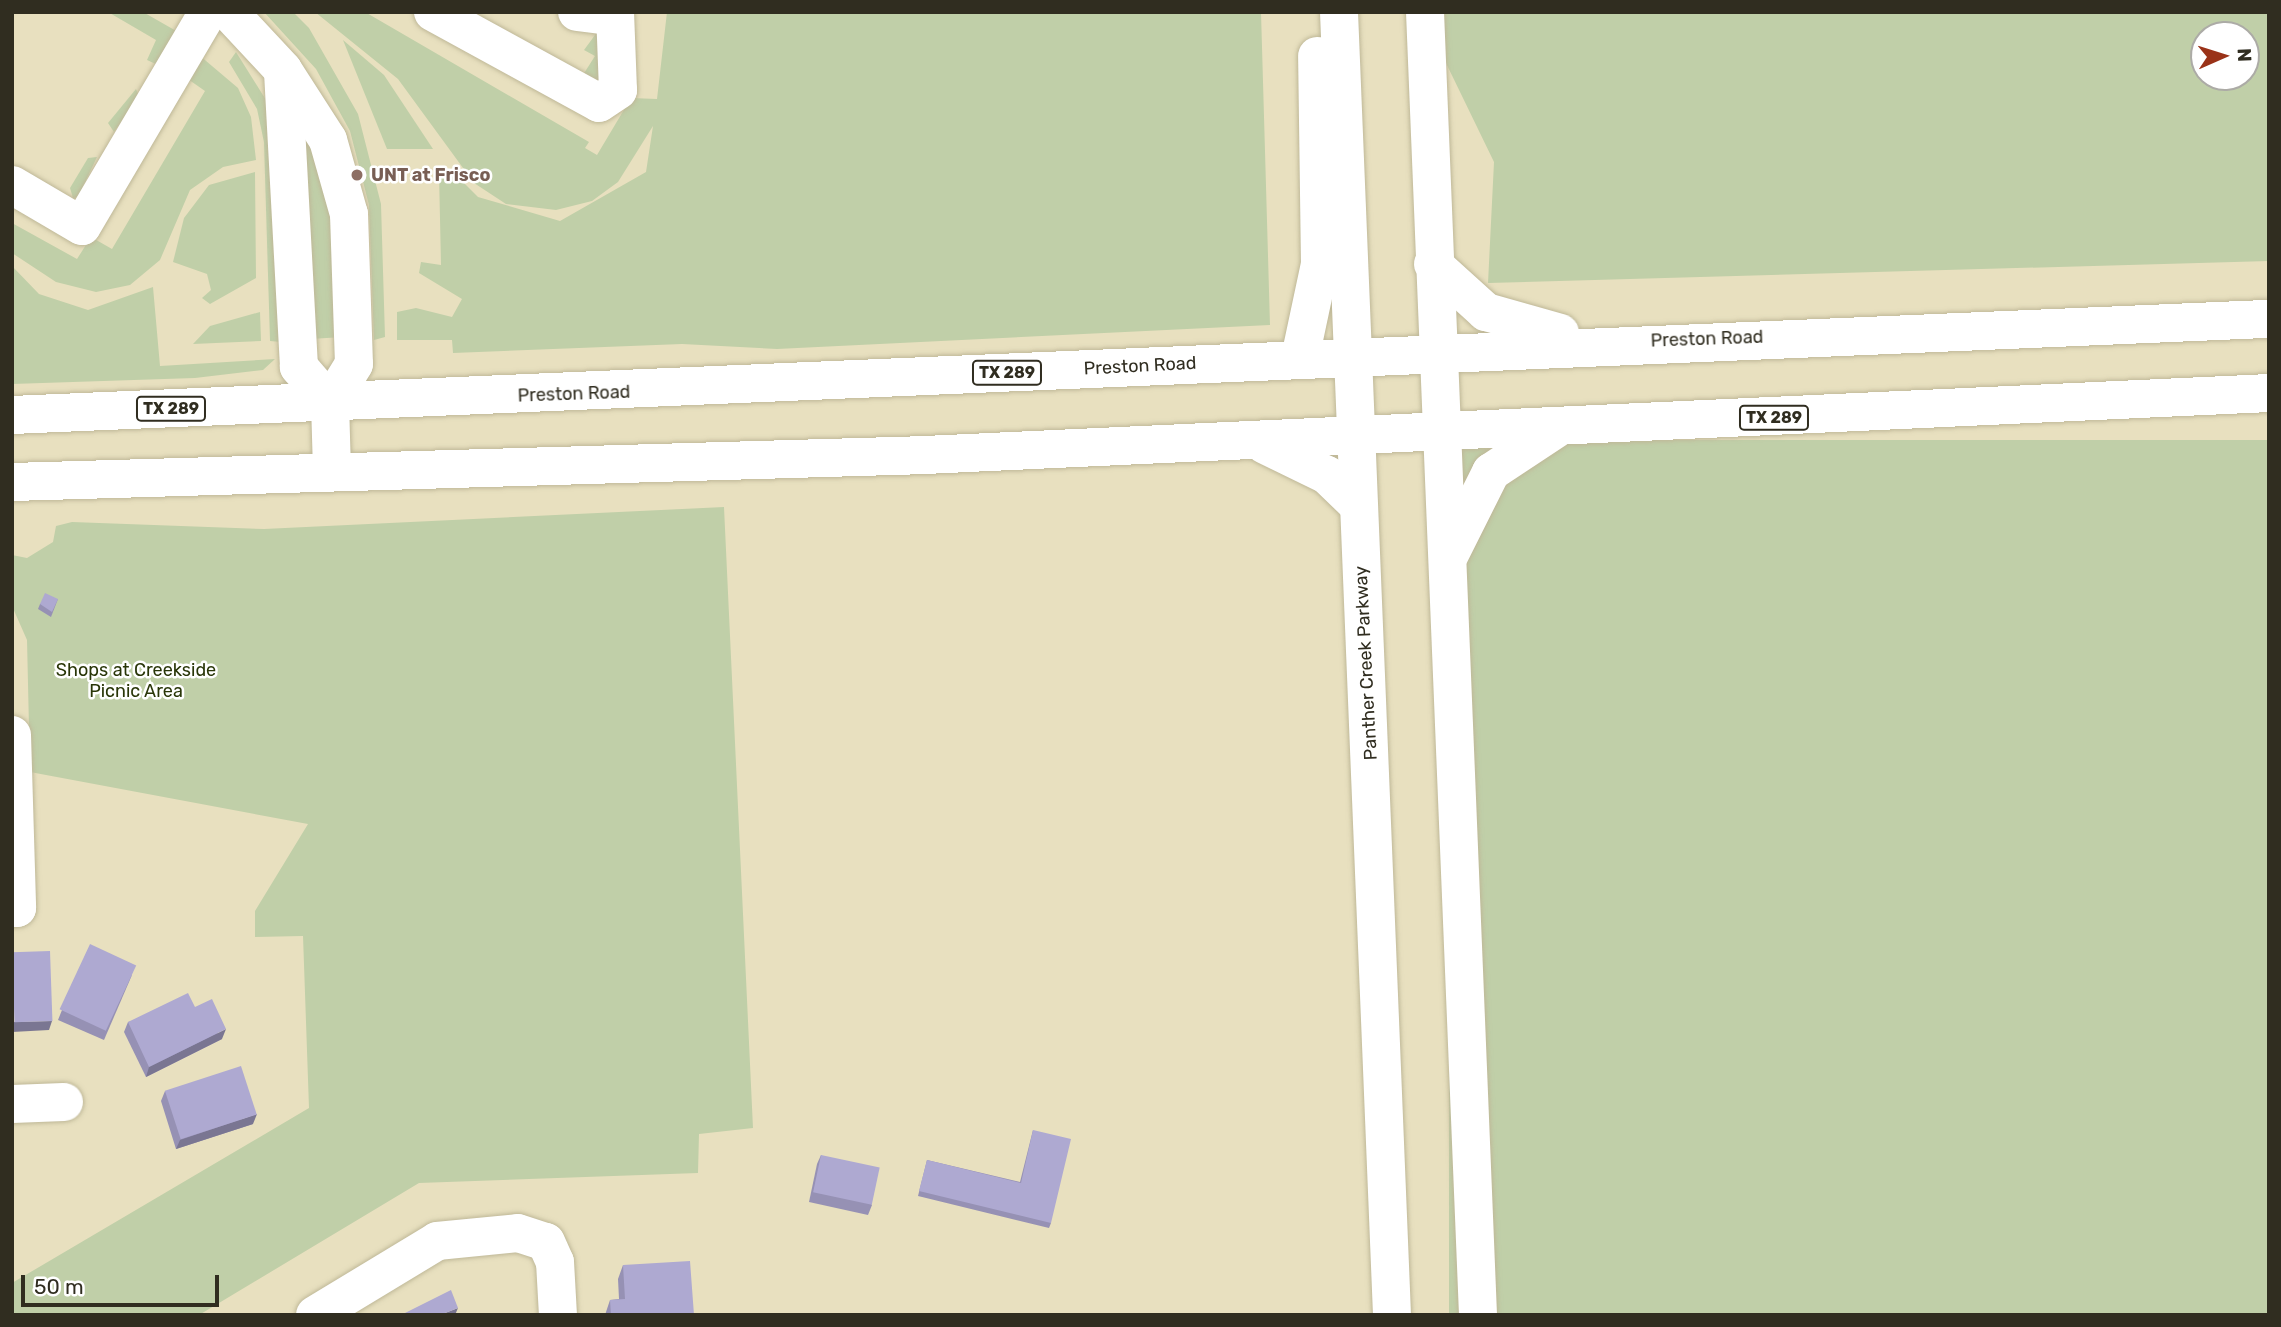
<!DOCTYPE html>
<style>
body{margin:0}
#map{position:relative;width:2281px;height:1327px;overflow:hidden;background:#e8e0bf;font-family:Rubik,sans-serif}
div>[style]{position:absolute}
[style*='--x']{left:calc(var(--x)*1px);top:calc(var(--y)*1px);width:calc(var(--w)*1px);rotate:calc(var(--a)*1deg)}
.green>*{inset:0;background:#c0cfa8;transform-origin:0 0}
.roads{filter:drop-shadow(0 0 2px #bfb898) drop-shadow(0 0 2px #bfb898)}
.minor>*{height:38px;margin:-19px;padding:0 19px;transform-origin:19px;border-radius:19px;background:#fff}
.major>*{height:38px;margin:-19px;padding:0 19px;transform-origin:19px;border-radius:19px;background:#fff}
.wall>*{inset:0;background:#9691b4}
.shaded-wall>*{inset:0;background:#7a7692}
.building>*{inset:0;background:#aea9d1;transform-origin:0 0}
.dots>*{width:19px;height:19px;translate:-50% -50%;box-sizing:border-box;border:4px solid #fff;border-radius:50%}
span{translate:-50% -50%;white-space:nowrap;text-align:center;line-height:1.15;-webkit-text-stroke:5px #fff;paint-order:stroke}
.shield-label span{padding:2px 5px;background:#fff;border:2px solid;border-radius:5px;-webkit-text-stroke-width:0}
.shield-label{font-size:16px;color:#302d20;font-weight:700}
.education-label{font-size:18px;color:#785e54;font-weight:700}
.left{translate:0 -50%;text-align:left}
.street-label{font-size:18px;color:#302d20}
.park-label{font-size:18px;color:#293608}
.frame{position:absolute;inset:0;border:14px solid #302d20;pointer-events:none}
.north{position:absolute;left:2190px;top:21px;width:70px;height:70px;box-sizing:border-box;background:#fff;border:2px solid #acaba6;border-radius:50%;rotate:87deg;font-size:19px;font-weight:700;line-height:28px;text-align:center;color:#302d20}
.north::after{content:'';display:block;margin:auto;width:24px;height:32px;background:#9a3218;clip-path:polygon(50% 0,100% 100%,50% 72%,0 100%)}
.scale{position:absolute;left:21px;top:1275px;width:198px;height:32px;box-sizing:border-box;border:4px solid #302d20;border-top:0;padding-left:9px;font-size:21px;line-height:24px;white-space:nowrap;color:#302d20;-webkit-text-stroke:5px #fff;paint-order:stroke}
</style>
<div id="map">
<div class="green">
<i style="clip-path:polygon(108px 12px,143px 12px,178px 32px,160px 66px,147px 60px,156px 40px)"></i>
<i style="clip-path:polygon(264px 12px,293px 12px,309px 28px,358px 114px,381px 204px,385px 337px,374px 340px,369px 205px,350px 131px,316px 69px)"></i>
<i style="clip-path:polygon(315px 12px,365px 12px,589px 142px,585px 148px,597px 155px,631px 98px,657px 99px,667px 12px,1261px 12px,1270px 325px,777px 349px,682px 344px,453px 353px,452px 340px,397px 340px,397px 312px,416px 308px,452px 317px,462px 299px,419px 273px,421px 262px,441px 265px,439px 173px,454px 173px,478px 197px,560px 221px,646px 172px,653px 126px,618px 182px,592px 201px,556px 210px,506px 204px,474px 183px,398px 79px)"></i>
<i style="clip-path:polygon(evenodd,1429px 12px,2269px 12px,2269px 261px,1488px 283px,1494px 162px,1429px 28px,1429px 12px,2204px 35px,2246px 35px,2246px 77px,2204px 77px,2204px 35px)"></i>
<i style="clip-path:polygon(598px 31px,602px 84px,581px 78px,595px 56px,584px 50px)"></i>
<i style="clip-path:polygon(343px 40px,384px 75px,433px 149px,387px 149px)"></i>
<i style="clip-path:polygon(236px 52px,266px 100px,281px 342px,270px 341px,264px 142px,257px 109px,229px 62px)"></i>
<i style="clip-path:polygon(199px 55px,238px 88px,251px 117px,256px 160px,223px 167px,190px 190px,160px 260px,130px 285px,96px 292px,56px 282px,12px 253px,12px 223px,77px 259px,91px 237px,112px 249px,205px 91px,185px 77px)"></i>
<i style="clip-path:polygon(136px 89px,139px 96px,114px 132px,108px 123px)"></i>
<i style="clip-path:polygon(309px 136px,335px 200px,343px 337px,310px 339px,304px 151px)"></i>
<i style="clip-path:polygon(97px 157px,78px 197px,73px 198px,70px 188px,88px 158px)"></i>
<i style="clip-path:polygon(255px 172px,256px 278px,210px 304px,202px 298px,211px 290px,207px 274px,173px 262px,184px 218px,209px 185px)"></i>
<i style="clip-path:polygon(12px 266px,39px 294px,88px 310px,153px 287px,160px 366px,275px 359px,263px 370px,195px 378px,12px 384px)"></i>
<i style="clip-path:polygon(260px 312px,261px 341px,193px 344px,210px 326px)"></i>
<i style="left:2269px;top:440px;width:875px;height:820px;rotate:90deg"></i>
<i style="clip-path:polygon(724px 507px,753px 1128px,699px 1134px,698px 1173px,419px 1183px,199px 1315px,12px 1315px,12px 1283px,309px 1108px,303px 936px,255px 937px,255px 911px,308px 824px,30px 772px,27px 640px,12px 606px,12px 555px,27px 558px,53px 542px,56px 526px,72px 522px,264px 529px)"></i>
</div>
<div class="roads">
<div class="minor">
<i style="--x:229;--y:12;--w:79;--a:47"></i>
<i style="--x:433;--y:12;--w:189;--a:28.7"></i>
<i style="--x:599;--y:103;--w:23;--a:-34"></i>
<i style="--x:618;--y:90;--w:78;--a:-92.2"></i>
<i style="--x:577;--y:12;--w:38;--a:7"></i>
<i style="--x:283;--y:70;--w:83;--a:57.3"></i>
<i style="--x:328;--y:140;--w:77;--a:74.2"></i>
<i style="--x:349;--y:214;--w:150;--a:88.1"></i>
<i style="--x:354;--y:364;--w:46;--a:121.6"></i>
<i style="--x:330;--y:403;--w:48;--a:-130.7"></i>
<i style="--x:299;--y:367;--w:297;--a:-93.1"></i>
<i style="--x:12;--y:185;--w:81;--a:30.4"></i>
<i style="--x:82;--y:226;--w:248;--a:-59.5"></i>
<i style="--x:12;--y:735;--w:173;--a:88.3"></i>
<i style="--x:17;--y:908;--w:5;--a:180"></i>
<i style="--x:12;--y:1104;--w:52;--a:-2.2"></i>
<i style="--x:315;--y:1315;--w:143;--a:-31.2"></i>
<i style="--x:437;--y:1241;--w:81;--a:-5.6"></i>
<i style="--x:518;--y:1233;--w:29;--a:18"></i>
<i style="--x:546;--y:1242;--w:22;--a:66"></i>
<i style="--x:555;--y:1262;--w:53;--a:86.8"></i>
</div>
<div class="major">
<i style="--x:1339;--y:12;--w:1304;--a:87.67"></i>
<i style="--x:1425;--y:12;--w:1304;--a:87.67"></i>
<i style="--x:1433;--y:264;--w:72;--a:42.2"></i>
<i style="--x:1486;--y:312;--w:77;--a:15.8"></i>
<i style="--x:1300;--y:358;--w:96;--a:-78"></i>
<i style="--x:1320;--y:264;--w:208;--a:-90.8"></i>
<i style="--x:330;--y:403;--w:67;--a:88.3"></i>
<i style="--x:12;--y:415;--w:2259;--a:-2.44"></i>
<i style="--x:1265;--y:445;--w:69;--a:25.8"></i>
<i style="--x:1327;--y:475;--w:43;--a:44.1"></i>
<i style="--x:12;--y:482;--w:913;--a:-1.69"></i>
<i style="--x:925;--y:455;--w:1345;--a:-2.64"></i>
<i style="--x:1450;--y:554;--w:92;--a:-63.4"></i>
<i style="--x:1491;--y:472;--w:78;--a:-33.5"></i>
</div>
</div>
<div class="wall">
<i style="clip-path:polygon(58px 599px,51px 617px,38px 609px,40px 604px)"></i>
<i style="clip-path:polygon(132px 975px,104px 1040px,58px 1020px,62px 1010px)"></i>
<i style="clip-path:polygon(195px 1007px,222px 1039px,146px 1077px,124px 1032px,128px 1022px)"></i>
<i style="clip-path:polygon(165px 1091px,253px 1124px,176px 1149px,161px 1101px)"></i>
<i style="clip-path:polygon(1033px 1130px,1051px 1223px,1049px 1228px,918px 1196px,927px 1160px,1020px 1182px)"></i>
<i style="clip-path:polygon(821px 1155px,872px 1205px,868px 1215px,809px 1202px,817px 1164px)"></i>
<i style="clip-path:polygon(623px 1265px,694px 1315px,605px 1315px,610px 1300px,619px 1299px,618px 1279px)"></i>
</div>
<div class="shaded-wall">
<i style="clip-path:polygon(52px 1021px,49px 1030px,12px 1032px,12px 1022px)"></i>
<i style="clip-path:polygon(226px 1029px,222px 1039px,146px 1077px,149px 1067px)"></i>
<i style="clip-path:polygon(257px 1114px,253px 1124px,176px 1149px,180px 1140px)"></i>
<i style="clip-path:polygon(458px 1308px,455px 1315px,440px 1315px)"></i>
</div>
<div class="building">
<i style="clip-path:polygon(45px 593px,58px 599px,52px 612px,40px 604px)"></i>
<i style="left:90px;top:944px;width:51px;height:72px;rotate:25deg"></i>
<i style="left:50px;top:951px;width:70px;height:38px;rotate:88deg"></i>
<i style="clip-path:polygon(188px 993px,195px 1007px,212px 999px,226px 1029px,149px 1067px,128px 1022px)"></i>
<i style="left:241px;top:1066px;width:51px;height:80px;rotate:72deg"></i>
<i style="clip-path:polygon(1033px 1130px,1071px 1139px,1051px 1223px,919px 1191px,927px 1160px,1021px 1183px)"></i>
<i style="left:821px;top:1155px;width:60px;height:38px;rotate:12deg"></i>
<i style="clip-path:polygon(690px 1261px,694px 1315px,611px 1315px,610px 1300px,625px 1299px,623px 1265px)"></i>
<i style="clip-path:polygon(451px 1290px,458px 1308px,440px 1315px,401px 1315px)"></i>
</div>
<div class="dots">
<i style="left:357px;top:175px;background:#8d6e63"></i>
</div>
<div class="shield-label">
<span style="left:1007px;top:373px">TX 289</span>
<span style="left:171px;top:409px">TX 289</span>
<span style="left:1774px;top:418px">TX 289</span>
</div>
<div class="education-label">
<span class="left" style="left:371px;top:175px">UNT at Frisco</span>
</div>
<div class="street-label">
<span style="left:1707px;top:339px;rotate:-2deg">Preston Road</span>
<span style="left:1140px;top:366px;rotate:-3deg">Preston Road</span>
<span style="left:574px;top:394px;rotate:-2deg">Preston Road</span>
<span style="left:1366px;top:663px;rotate:-93deg">Panther Creek Parkway</span>
</div>
<div class="park-label">
<span style="left:136px;top:681px">Shops at Creekside<br>Picnic Area</span>
</div>
<div class="frame"></div>
<div class="north">N</div>
<div class="scale">50 m</div>
</div>
